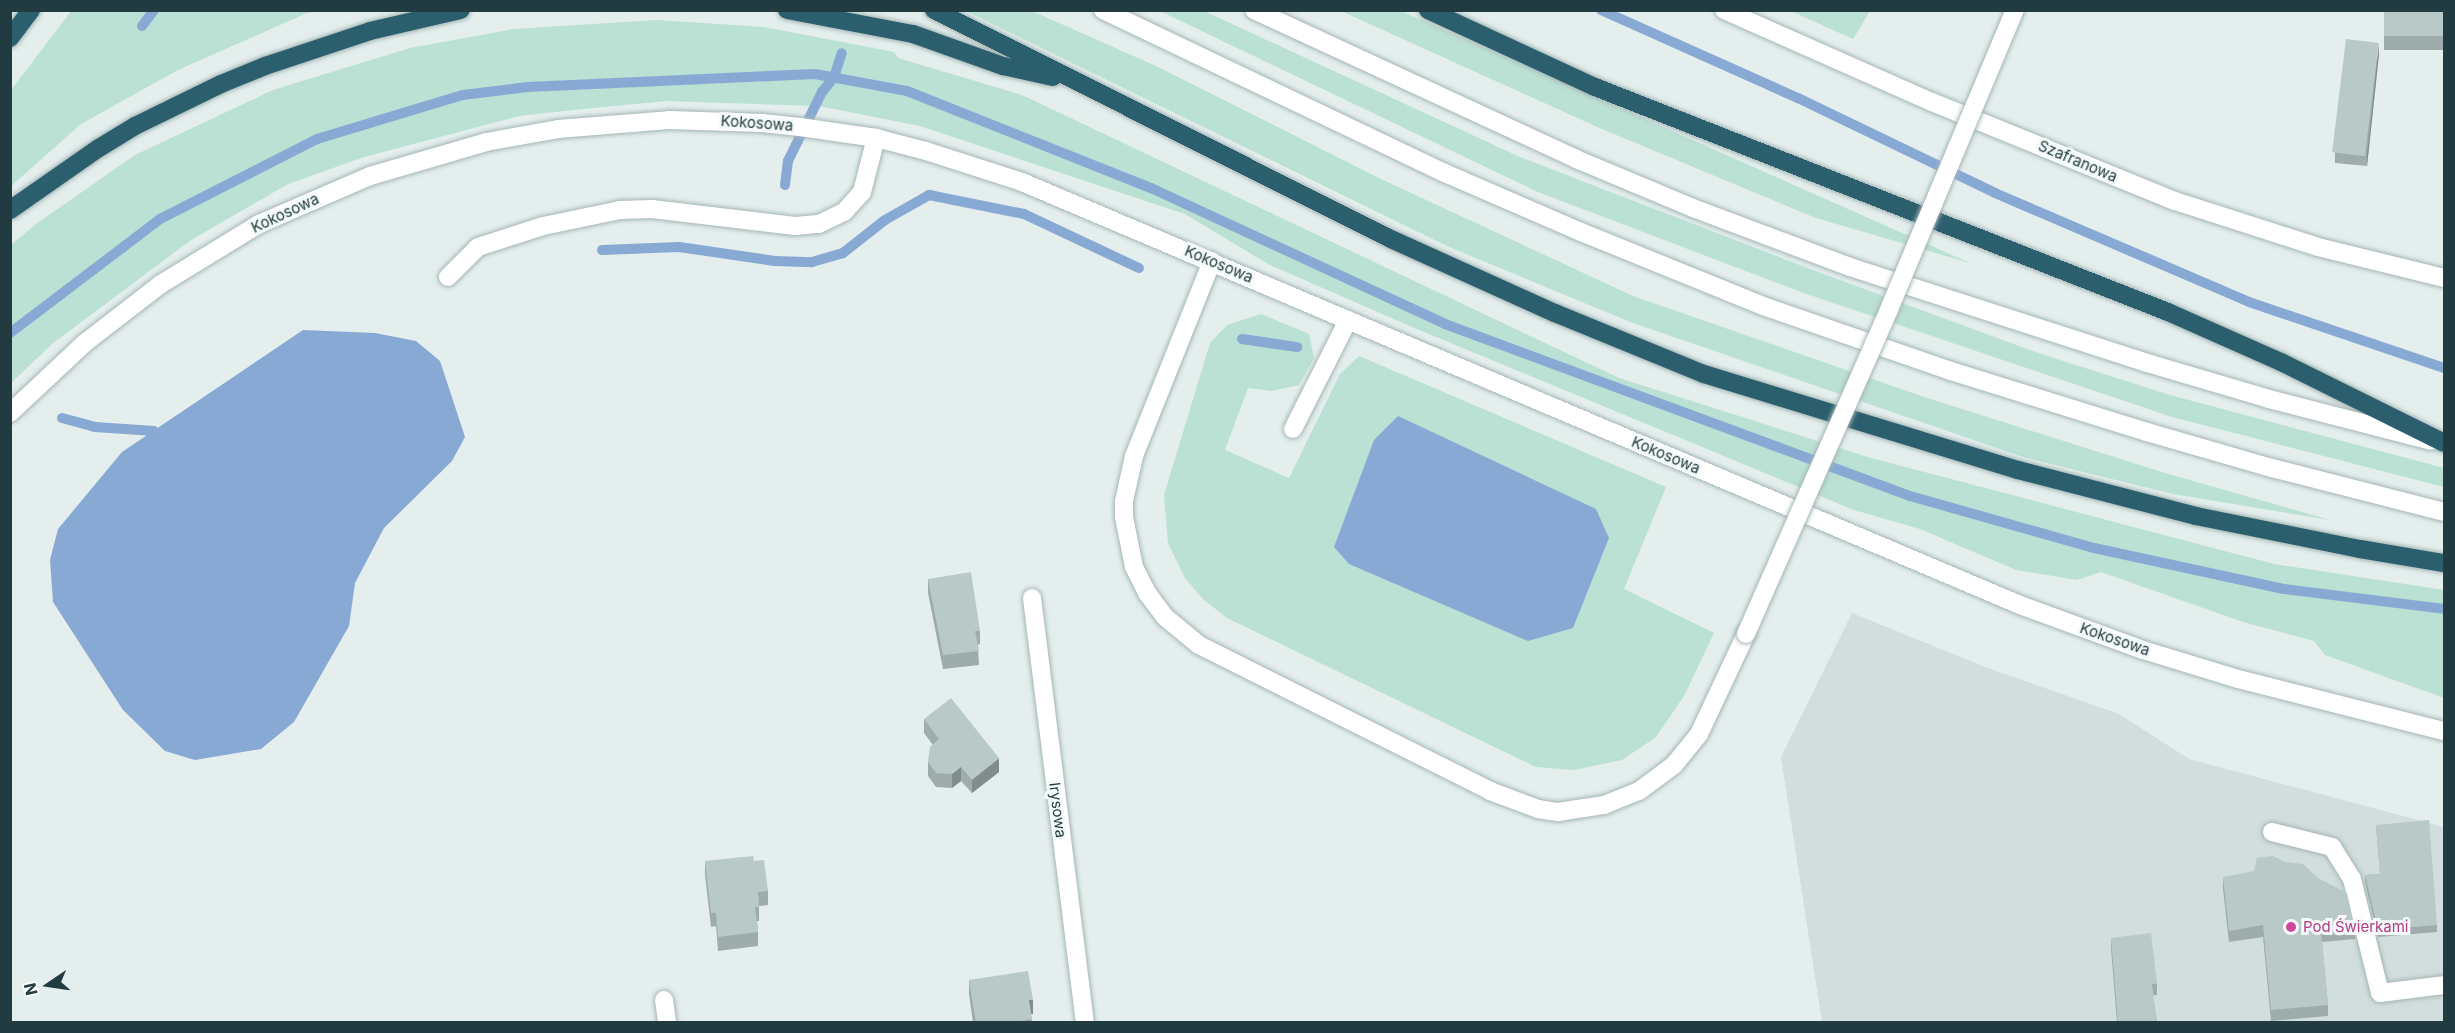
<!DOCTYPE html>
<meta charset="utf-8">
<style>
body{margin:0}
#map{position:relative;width:2455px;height:1033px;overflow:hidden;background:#e3eeed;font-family:Inter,sans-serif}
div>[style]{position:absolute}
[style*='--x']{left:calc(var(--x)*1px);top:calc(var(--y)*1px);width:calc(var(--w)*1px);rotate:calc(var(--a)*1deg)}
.built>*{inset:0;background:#d1dedd}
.green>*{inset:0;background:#bbe0d4}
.water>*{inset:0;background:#89a9d5}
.stream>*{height:10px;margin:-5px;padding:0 5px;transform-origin:5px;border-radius:5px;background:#89a9d5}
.roads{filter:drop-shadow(0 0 2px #a5b5b6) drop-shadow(0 0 2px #a5b5b6)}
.lane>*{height:18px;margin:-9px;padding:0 9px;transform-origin:9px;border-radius:9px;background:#fff}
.street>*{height:18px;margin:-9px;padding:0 9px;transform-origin:9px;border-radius:9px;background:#fff}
.secondary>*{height:18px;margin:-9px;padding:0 9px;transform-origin:9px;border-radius:9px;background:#fff}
.highway>*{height:18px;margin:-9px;padding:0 9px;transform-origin:9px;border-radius:9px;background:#2c5f6e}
.bridges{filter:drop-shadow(0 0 2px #a5b5b6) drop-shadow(0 0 2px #a5b5b6)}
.street-bridge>*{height:18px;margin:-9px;padding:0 9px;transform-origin:9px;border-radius:9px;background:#fff}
.wall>*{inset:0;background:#9eadac;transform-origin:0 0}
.shaded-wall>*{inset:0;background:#818d8c;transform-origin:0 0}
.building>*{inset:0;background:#b8c9c8;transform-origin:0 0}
.dots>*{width:16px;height:16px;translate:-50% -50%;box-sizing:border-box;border:3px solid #f4faf9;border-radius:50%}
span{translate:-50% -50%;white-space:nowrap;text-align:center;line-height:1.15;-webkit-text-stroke:6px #f4faf9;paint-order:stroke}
.street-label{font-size:15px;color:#223b40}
.hotel-label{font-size:15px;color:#b23c85}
.left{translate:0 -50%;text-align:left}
.frame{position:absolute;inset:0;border:12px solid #223b40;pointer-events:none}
.north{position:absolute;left:18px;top:955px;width:60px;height:60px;-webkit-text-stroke:4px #f4faf9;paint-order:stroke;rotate:257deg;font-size:16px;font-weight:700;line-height:24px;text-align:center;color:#223b40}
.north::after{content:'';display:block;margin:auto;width:21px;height:27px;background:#223b40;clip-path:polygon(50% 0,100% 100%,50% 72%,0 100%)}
</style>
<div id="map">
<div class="built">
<i style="clip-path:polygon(1852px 613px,1988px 668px,2119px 714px,2189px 759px,2444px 827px,2444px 1022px,1822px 1022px,1781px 757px)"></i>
</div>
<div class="green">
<i style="clip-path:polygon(72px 10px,318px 10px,318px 11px,307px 13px,178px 70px,81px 124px,11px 186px,11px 90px)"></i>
<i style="clip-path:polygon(966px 11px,1032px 11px,1156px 66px,1381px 179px,1633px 296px,1927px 398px,2165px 473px,2330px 520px,2173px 494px,2023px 457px,1633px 323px,1449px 247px)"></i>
<i style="clip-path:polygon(1160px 11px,1204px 11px,1520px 157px,1810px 269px,2038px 353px,2170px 395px,2444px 468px,2444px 487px,2172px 417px,1801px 292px,1538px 192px)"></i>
<i style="clip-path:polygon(1341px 11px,1401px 11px,1970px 263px,1816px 218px,1595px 126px)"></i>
<i style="clip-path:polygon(1791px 11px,1870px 11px,1853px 39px)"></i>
<i style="clip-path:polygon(657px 20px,764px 27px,894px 52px,898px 58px,1022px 95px,1619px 378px,1871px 458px,2274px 564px,2444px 590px,2444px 698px,2325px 655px,2314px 641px,2243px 622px,2101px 572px,2077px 580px,2016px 570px,1920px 529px,1854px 510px,1412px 327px,1268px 264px,1185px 214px,920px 126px,819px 106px,666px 101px,573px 110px,519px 116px,364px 157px,288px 184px,191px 240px,52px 344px,11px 383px,11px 245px,36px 224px,135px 155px,273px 90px,410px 48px,514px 29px)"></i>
<i style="clip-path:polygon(1261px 314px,1309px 334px,1314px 358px,1299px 385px,1272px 391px,1248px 388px,1225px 450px,1289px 478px,1340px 374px,1359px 356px,1666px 487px,1624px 589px,1714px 633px,1684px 696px,1656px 737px,1622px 760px,1574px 770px,1536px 767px,1227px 618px,1203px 599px,1185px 578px,1168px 543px,1164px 495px,1210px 343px,1227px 325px)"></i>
</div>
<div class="water">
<i style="clip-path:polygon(303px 330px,375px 333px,416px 341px,440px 361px,465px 437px,452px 461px,384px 528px,355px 583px,349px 626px,294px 722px,261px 749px,195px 760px,165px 751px,123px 710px,53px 602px,50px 560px,58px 529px,122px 452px)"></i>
<i style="clip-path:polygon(1398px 416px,1596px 509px,1609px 538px,1573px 628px,1528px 641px,1349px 564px,1334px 547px,1374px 440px)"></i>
</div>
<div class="stream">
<i style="--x:1601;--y:10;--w:216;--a:24.1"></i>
<i style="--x:1798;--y:98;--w:219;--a:25.7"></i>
<i style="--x:1995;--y:193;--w:276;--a:23.2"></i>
<i style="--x:2249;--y:302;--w:206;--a:18.7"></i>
<i style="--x:142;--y:26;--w:20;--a:-53"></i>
<i style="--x:785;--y:185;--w:24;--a:-83"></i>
<i style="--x:788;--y:161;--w:77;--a:-63.8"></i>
<i style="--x:822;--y:92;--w:19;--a:-51"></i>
<i style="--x:834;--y:77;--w:25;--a:-72"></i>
<i style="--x:602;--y:250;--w:77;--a:-2.2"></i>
<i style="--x:679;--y:247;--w:97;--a:8.3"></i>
<i style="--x:775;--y:261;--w:37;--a:2"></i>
<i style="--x:812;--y:262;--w:32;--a:-16"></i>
<i style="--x:843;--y:253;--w:53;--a:-38.2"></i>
<i style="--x:885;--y:220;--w:51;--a:-29.6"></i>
<i style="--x:929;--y:195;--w:97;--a:11.3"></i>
<i style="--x:1024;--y:214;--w:127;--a:25.2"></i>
<i style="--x:10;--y:333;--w:188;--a:-37.2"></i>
<i style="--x:160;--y:219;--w:176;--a:-27"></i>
<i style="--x:317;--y:139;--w:152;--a:-16.8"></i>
<i style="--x:463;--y:95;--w:65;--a:-7"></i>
<i style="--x:528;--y:87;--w:287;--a:-2.6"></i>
<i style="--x:815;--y:74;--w:94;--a:10.5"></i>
<i style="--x:907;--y:91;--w:263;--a:21.7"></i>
<i style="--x:1151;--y:188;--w:324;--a:24.8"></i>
<i style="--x:1445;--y:324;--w:496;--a:20.3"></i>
<i style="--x:1910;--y:496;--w:191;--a:15.8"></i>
<i style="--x:2094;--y:548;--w:194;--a:12.2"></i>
<i style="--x:2284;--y:589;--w:161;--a:7.1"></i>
<i style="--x:1242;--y:339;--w:56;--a:8.3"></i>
<i style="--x:62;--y:418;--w:34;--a:15"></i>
<i style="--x:95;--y:427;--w:59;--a:3.9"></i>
</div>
<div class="roads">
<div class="lane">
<i style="--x:448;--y:277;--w:42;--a:-45"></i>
<i style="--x:478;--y:247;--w:68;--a:-17.9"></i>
<i style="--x:543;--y:226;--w:79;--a:-11.7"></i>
<i style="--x:620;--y:210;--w:32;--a:-2"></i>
<i style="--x:652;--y:209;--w:144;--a:6.8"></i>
<i style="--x:795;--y:226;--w:24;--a:-5"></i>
<i style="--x:819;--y:224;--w:28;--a:-26"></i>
<i style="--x:844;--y:212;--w:27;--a:-48"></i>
<i style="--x:862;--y:192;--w:56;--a:-75.5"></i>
<i style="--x:1293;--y:429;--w:122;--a:-63.2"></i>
<i style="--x:2272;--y:832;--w:62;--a:14"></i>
<i style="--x:2332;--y:847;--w:38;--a:58"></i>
<i style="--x:2352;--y:879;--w:117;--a:76.2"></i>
<i style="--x:2380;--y:993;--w:64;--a:-7.1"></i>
</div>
<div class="street">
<i style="--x:1724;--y:10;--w:227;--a:23.9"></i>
<i style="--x:1932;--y:102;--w:262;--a:22.2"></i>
<i style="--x:2175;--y:201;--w:150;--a:17.8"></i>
<i style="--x:2318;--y:247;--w:130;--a:13.8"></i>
<i style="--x:1212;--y:261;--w:210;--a:111.8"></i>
<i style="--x:1134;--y:456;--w:46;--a:102.5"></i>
<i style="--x:1124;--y:501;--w:16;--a:90"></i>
<i style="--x:1124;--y:517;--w:51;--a:78.7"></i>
<i style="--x:1134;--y:567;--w:29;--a:63"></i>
<i style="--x:1147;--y:593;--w:30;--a:53"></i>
<i style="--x:1165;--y:617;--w:44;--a:39.5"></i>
<i style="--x:1199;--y:645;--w:326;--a:26.6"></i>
<i style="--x:1490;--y:791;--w:51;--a:20.6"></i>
<i style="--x:1538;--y:809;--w:20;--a:9"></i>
<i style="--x:1558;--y:812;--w:47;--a:-8.7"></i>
<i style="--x:1604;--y:805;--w:38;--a:-22"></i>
<i style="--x:1639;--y:791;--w:44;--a:-36.6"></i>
<i style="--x:1674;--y:765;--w:40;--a:-51"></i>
<i style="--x:1699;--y:734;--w:110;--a:-64.8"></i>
<i style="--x:1032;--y:598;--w:427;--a:82.9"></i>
<i style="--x:664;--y:1000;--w:22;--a:82"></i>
</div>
<div class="secondary">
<i style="--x:1103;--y:10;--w:379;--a:25.5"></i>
<i style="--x:1445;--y:173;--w:148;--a:23.5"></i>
<i style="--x:1581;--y:232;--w:196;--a:22.1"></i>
<i style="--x:1763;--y:306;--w:199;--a:19.1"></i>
<i style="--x:1951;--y:371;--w:205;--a:17.3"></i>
<i style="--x:2147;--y:432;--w:130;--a:16.1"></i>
<i style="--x:2272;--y:468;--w:178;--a:14.3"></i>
<i style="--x:1254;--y:10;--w:355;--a:24.8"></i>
<i style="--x:1576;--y:159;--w:127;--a:22.7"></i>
<i style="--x:1693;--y:208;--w:168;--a:20.6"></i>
<i style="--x:1850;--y:267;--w:312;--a:17.9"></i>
<i style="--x:2147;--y:363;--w:127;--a:16.4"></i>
<i style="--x:2269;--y:399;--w:167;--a:14.5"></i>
<i style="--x:10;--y:413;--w:104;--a:-43.1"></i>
<i style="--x:86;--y:342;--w:95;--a:-37.7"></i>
<i style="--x:161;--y:284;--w:115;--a:-31.5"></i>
<i style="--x:259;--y:224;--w:121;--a:-23.4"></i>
<i style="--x:370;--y:176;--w:121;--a:-16.3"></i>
<i style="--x:486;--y:142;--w:73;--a:-10.2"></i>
<i style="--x:558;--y:129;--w:111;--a:-4.6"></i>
<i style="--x:669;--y:120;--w:93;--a:1.8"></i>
<i style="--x:762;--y:123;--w:38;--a:6"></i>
<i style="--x:800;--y:127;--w:77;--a:8.2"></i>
<i style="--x:876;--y:138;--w:52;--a:14.6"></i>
<i style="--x:926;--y:151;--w:101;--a:17.9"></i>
<i style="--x:1022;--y:182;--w:1084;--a:22.97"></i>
<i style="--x:2020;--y:605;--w:131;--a:20.1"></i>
<i style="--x:2143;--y:650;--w:99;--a:17"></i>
<i style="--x:2238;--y:679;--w:212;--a:14.2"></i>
</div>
<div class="highway">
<i style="--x:787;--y:10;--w:128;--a:10.8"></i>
<i style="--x:913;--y:34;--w:96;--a:19.6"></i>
<i style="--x:1003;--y:66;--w:51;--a:12.4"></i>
<i style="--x:934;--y:10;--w:513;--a:26.61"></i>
<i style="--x:1393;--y:240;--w:178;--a:24.3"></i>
<i style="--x:1555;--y:313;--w:161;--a:22.3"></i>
<i style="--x:1704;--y:374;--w:328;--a:17"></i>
<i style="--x:2018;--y:470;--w:184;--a:14.5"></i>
<i style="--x:2196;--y:516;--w:167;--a:11.4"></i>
<i style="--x:2360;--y:549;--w:85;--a:9.5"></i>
<i style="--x:1428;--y:10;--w:184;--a:24.8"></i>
<i style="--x:1595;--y:87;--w:616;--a:21.44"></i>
<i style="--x:2168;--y:312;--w:124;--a:23.9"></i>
<i style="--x:2281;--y:362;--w:182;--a:26.4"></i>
<i style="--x:10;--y:38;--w:35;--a:-53"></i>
<i style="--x:10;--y:210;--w:108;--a:-34.9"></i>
<i style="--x:99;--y:148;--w:42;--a:-31.4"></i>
<i style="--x:135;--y:126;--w:96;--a:-26"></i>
<i style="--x:221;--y:84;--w:48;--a:-22.2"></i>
<i style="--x:265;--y:66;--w:111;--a:-18.4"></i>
<i style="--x:370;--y:31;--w:93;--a:-13"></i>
</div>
</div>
<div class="bridges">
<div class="street-bridge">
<i style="--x:1746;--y:634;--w:357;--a:-66.2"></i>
<i style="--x:1890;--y:307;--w:322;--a:-67.2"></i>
</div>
</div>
<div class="wall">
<i style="left:2384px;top:10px;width:61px;height:40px"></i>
<i style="clip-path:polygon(2379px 54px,2367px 166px,2335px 163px,2335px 152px)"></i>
<i style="clip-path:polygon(928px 579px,980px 631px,980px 644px,978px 645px,979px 665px,943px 669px,928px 593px)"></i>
<i style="clip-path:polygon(924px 719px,999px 772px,972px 793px,961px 781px,952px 788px,936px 787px,928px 776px,928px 762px,933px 745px,924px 733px)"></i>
<i style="clip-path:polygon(2376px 825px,2437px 925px,2437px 932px,2378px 937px,2365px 882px,2365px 875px,2380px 874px)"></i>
<i style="clip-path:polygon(705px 861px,754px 861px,768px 891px,768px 905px,759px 906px,759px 921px,757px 921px,758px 932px,758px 946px,718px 951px,716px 926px,711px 927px,705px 875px)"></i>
<i style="clip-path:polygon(2223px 877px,2355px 928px,2355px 939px,2322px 942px,2328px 1005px,2328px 1016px,2271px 1021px,2263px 937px,2229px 942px,2223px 889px)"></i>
<i style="clip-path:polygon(2111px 938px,2157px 984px,2157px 995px,2153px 995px,2157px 1023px,2117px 1023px,2111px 949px)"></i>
<i style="clip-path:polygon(969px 980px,1033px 1013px,1031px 1014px,1032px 1023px,973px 1023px,969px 994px)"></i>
</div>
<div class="shaded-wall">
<i style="clip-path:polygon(2379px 43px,2379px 54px,2367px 166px,2367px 155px)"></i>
<i style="clip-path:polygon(999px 758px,999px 772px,972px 793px,972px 780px)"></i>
<i style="clip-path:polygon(961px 767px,961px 781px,952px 788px,952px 774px)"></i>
<i style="left:1029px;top:1000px;width:4px;height:14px"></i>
</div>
<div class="building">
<i style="left:2384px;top:10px;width:61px;height:26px"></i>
<i style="left:2346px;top:39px;width:33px;height:114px;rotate:7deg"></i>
<i style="clip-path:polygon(971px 572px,980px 631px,975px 631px,979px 651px,943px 655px,928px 579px)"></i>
<i style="clip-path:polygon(951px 698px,999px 758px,972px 780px,961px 767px,952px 774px,936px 773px,928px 762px,930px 747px,939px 739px,924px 719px)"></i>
<i style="clip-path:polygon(2429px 820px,2437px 925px,2378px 930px,2365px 875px,2380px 874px,2376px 825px)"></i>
<i style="clip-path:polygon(753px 856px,754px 861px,764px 860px,768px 891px,758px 892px,759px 907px,755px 907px,758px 932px,718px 937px,716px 913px,711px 913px,705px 861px)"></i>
<i style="clip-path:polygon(2273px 856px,2285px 862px,2303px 864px,2318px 878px,2347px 893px,2355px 928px,2321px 931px,2328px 1005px,2271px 1010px,2263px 925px,2229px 931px,2223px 877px,2254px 871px,2257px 858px)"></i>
<i style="clip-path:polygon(2151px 933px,2157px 984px,2152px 984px,2157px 1023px,2118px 1023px,2111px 938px)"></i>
<i style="clip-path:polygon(1028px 971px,1033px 1000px,1029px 1000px,1032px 1019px,1021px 1021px,1021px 1023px,976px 1023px,969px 980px)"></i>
</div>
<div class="dots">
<i style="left:2291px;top:927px;background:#d1479c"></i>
</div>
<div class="street-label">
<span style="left:757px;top:123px;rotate:4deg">Kokosowa</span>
<span style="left:2078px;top:161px;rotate:23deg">Szafranowa</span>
<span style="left:285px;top:213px;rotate:-25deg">Kokosowa</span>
<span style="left:1219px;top:264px;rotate:23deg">Kokosowa</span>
<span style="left:1666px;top:455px;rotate:23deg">Kokosowa</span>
<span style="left:2115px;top:639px;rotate:19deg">Kokosowa</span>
<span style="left:1058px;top:810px;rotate:83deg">Irysowa</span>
</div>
<div class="hotel-label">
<span class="left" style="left:2303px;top:927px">Pod Świerkami</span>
</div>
<div class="frame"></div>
<div class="north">N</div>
</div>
